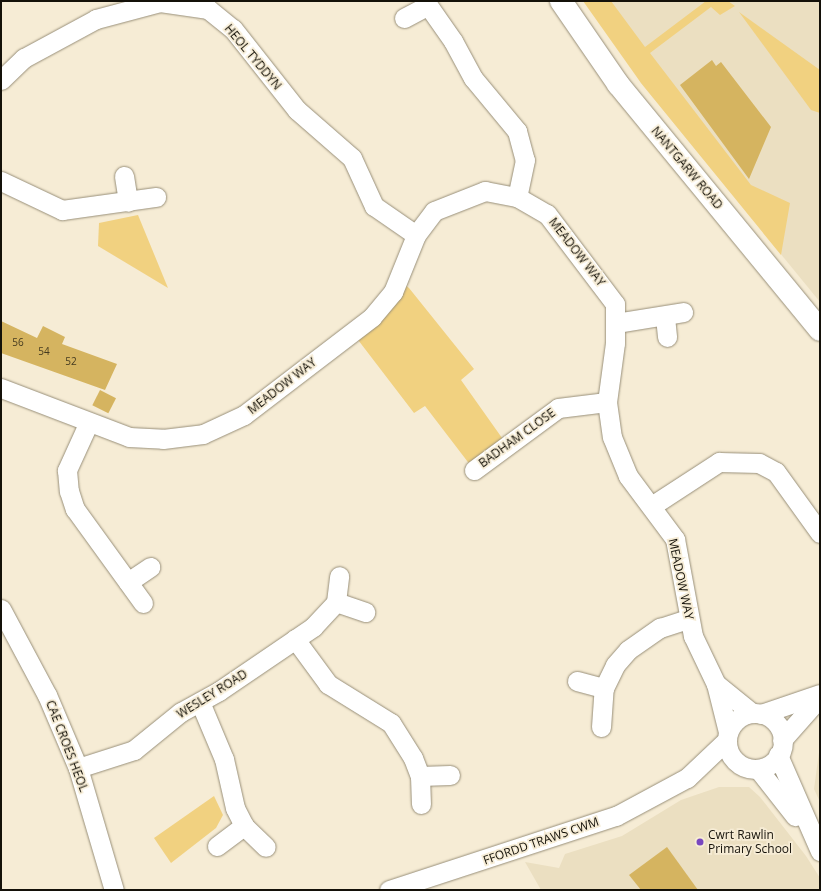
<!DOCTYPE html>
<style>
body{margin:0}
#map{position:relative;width:821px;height:891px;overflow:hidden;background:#f6ecd5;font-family:"Open Sans",sans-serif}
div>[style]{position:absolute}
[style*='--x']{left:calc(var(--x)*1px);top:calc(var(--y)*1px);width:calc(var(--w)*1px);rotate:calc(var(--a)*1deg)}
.built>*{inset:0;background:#ebdfc1}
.green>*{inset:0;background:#f1d180}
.building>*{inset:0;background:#d5b460;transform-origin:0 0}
.roads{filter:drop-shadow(0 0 1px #988f79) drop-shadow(0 0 1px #988f79)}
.street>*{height:19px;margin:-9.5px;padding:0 9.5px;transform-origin:9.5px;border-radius:9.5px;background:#fff}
.street>.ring{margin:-9.5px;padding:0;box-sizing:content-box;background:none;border:19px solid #fff;border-radius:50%}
.secondary>*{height:22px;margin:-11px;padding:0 11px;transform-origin:11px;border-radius:11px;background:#fff}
.dots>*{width:11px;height:11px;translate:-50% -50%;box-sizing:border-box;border:2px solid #f6ecd5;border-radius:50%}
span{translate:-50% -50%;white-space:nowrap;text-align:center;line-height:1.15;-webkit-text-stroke:3.5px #f6ecd5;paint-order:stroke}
.number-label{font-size:10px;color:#443a1f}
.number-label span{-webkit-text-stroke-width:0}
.street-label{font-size:12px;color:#141109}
.poi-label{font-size:12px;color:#141109}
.left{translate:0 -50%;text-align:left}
.frame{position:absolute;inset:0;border:2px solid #141109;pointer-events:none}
</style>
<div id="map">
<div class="built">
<i style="clip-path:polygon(591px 1px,820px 1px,820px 302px,641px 83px)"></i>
<i style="clip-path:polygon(820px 745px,820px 802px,814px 789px)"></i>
<i style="clip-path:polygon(719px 787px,749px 787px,760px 797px,806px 856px,820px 878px,820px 890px,541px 890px,525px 862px,559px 868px,565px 854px,622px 836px,681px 800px)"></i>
</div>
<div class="green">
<i style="clip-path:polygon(583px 1px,611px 1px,645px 47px,706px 1px,728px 1px,735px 6px,720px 15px,711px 7px,650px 53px,751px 185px,790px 203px,781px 255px,641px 83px)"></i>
<i style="clip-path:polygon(739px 12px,820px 70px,820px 113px,811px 110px)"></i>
<i style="clip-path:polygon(138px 215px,168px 288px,98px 246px,99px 223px)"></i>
<i style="clip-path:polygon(398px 280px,409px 288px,474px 369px,461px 380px,507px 445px,474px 470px,425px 406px,414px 413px,352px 332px)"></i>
<i style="clip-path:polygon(214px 796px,223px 815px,216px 828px,171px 863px,154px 838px)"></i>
</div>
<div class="building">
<i style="clip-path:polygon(712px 60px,716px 66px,721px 62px,771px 127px,749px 179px,680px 85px)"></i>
<i style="clip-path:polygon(1px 321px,37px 338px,43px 326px,65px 337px,62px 344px,117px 364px,105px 390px,1px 353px)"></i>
<i style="left:100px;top:390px;width:18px;height:17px;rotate:27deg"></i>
<i style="clip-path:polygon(667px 847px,698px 890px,641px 890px,629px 875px)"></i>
</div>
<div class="roads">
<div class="street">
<i style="--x:425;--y:1;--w:49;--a:55"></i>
<i style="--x:453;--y:41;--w:42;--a:61.6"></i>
<i style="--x:473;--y:78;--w:69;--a:50.3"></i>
<i style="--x:517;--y:131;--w:30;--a:75"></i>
<i style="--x:525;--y:160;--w:38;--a:102"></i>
<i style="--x:404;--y:18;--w:27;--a:-28"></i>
<i style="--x:1;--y:80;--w:32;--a:-44"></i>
<i style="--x:24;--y:58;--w:82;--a:-28.4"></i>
<i style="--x:96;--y:19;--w:66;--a:-14.9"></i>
<i style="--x:160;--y:2;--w:49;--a:8.3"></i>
<i style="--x:208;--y:9;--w:32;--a:39"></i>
<i style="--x:233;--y:29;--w:103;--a:51.7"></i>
<i style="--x:297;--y:110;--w:73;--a:41.1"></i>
<i style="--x:352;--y:158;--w:53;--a:65.4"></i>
<i style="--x:374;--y:206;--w:51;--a:34.6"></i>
<i style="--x:124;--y:176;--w:26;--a:81"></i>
<i style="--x:1;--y:181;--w:68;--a:25.4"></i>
<i style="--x:62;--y:210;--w:95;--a:-7.9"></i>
<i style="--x:665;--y:317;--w:20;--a:84"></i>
<i style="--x:616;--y:323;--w:68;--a:-9.3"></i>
<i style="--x:1;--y:388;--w:137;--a:20.9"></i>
<i style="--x:129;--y:437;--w:34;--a:3"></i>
<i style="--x:163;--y:439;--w:40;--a:-7.1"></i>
<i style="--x:203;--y:434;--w:45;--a:-24.9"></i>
<i style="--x:244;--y:415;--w:161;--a:-37.4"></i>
<i style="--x:372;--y:317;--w:33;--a:-50"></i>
<i style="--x:393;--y:292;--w:61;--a:-68"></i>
<i style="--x:416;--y:235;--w:30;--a:-53"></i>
<i style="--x:434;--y:211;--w:55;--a:-21.4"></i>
<i style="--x:485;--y:191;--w:33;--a:11"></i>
<i style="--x:517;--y:197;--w:34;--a:30"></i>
<i style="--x:547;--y:214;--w:113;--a:52.9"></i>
<i style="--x:615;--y:304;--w:39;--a:90"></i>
<i style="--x:615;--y:343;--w:60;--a:97.7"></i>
<i style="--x:607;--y:402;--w:35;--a:82"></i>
<i style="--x:612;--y:437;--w:42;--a:67.7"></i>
<i style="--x:628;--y:476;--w:79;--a:53.3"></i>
<i style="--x:675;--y:539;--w:99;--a:79.5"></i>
<i style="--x:693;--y:636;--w:53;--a:64.4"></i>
<i style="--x:88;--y:424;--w:51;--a:114.5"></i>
<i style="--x:67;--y:470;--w:21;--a:85"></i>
<i style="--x:69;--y:491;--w:19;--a:72"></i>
<i style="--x:75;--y:509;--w:116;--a:54.1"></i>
<i style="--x:474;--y:470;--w:104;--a:-36.4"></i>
<i style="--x:558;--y:408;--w:49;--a:-7"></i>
<i style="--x:653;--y:505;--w:79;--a:-33.1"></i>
<i style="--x:719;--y:462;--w:40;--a:1.4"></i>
<i style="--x:759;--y:463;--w:19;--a:28"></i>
<i style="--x:776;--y:472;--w:75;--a:54.2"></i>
<i style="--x:128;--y:582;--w:27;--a:-34"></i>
<i style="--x:336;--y:602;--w:26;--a:-83"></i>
<i style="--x:1;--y:609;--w:98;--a:61.9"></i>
<i style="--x:47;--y:695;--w:79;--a:67"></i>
<i style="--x:78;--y:768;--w:127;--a:73.6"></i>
<i style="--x:295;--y:639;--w:56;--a:53.7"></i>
<i style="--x:328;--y:684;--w:74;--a:31.8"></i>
<i style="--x:391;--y:723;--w:41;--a:57.8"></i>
<i style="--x:413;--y:758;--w:19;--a:69"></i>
<i style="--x:420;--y:776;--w:28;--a:88"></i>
<i style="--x:577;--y:681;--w:28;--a:15"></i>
<i style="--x:200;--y:702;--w:62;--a:67.2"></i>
<i style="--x:224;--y:759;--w:50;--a:77.3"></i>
<i style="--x:235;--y:808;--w:20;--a:63"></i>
<i style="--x:244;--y:826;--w:30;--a:44"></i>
<i class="ring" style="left:727px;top:713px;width:37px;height:37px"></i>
<i style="--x:761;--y:714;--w:62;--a:-18.7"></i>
<i style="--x:601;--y:727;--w:39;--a:-86"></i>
<i style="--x:604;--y:688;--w:25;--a:-64"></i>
<i style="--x:615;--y:665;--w:20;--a:-49"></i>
<i style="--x:628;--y:650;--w:39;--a:-35"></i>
<i style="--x:660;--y:628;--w:29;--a:-18"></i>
<i style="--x:728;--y:732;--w:49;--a:-104"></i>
<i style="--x:716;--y:684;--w:46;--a:38.9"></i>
<i style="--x:782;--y:740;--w:57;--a:-48.5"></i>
<i style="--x:778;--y:755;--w:105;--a:66.4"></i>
<i style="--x:78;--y:768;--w:59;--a:-17.8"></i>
<i style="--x:134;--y:750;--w:60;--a:-39"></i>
<i style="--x:181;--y:712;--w:43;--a:-28.9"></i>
<i style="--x:219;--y:691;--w:114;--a:-34.2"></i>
<i style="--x:313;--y:627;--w:34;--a:-47"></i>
<i style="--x:336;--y:602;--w:31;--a:19"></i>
<i style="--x:758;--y:769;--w:60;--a:51.8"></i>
<i style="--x:420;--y:776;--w:30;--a:-2"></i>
<i style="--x:217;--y:846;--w:34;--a:-37"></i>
<i style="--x:389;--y:890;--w:239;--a:-18.1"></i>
<i style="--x:616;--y:816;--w:81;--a:-28.2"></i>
<i style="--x:687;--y:778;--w:55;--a:-43.5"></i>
</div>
<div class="secondary">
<i style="--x:561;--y:1;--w:101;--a:55.5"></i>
<i style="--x:618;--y:84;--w:318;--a:50.6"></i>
</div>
</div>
<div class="dots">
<i style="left:700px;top:842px;background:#7847bf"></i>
</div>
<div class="number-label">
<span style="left:18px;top:343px">56</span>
<span style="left:44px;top:352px">54</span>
<span style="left:71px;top:362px">52</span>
</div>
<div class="street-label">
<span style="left:253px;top:57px;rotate:50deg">HEOL TYDDYN</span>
<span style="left:687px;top:168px;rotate:50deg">NANTGARW ROAD</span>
<span style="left:577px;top:252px;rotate:52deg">MEADOW WAY</span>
<span style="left:282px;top:386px;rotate:-38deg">MEADOW WAY</span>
<span style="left:517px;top:438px;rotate:-36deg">BADHAM CLOSE</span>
<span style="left:681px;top:579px;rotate:78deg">MEADOW WAY</span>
<span style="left:212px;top:694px;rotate:-32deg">WESLEY ROAD</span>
<span style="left:67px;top:746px;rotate:69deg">CAE CROES HEOL</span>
<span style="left:541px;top:841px;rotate:-19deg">FFORDD TRAWS CWM</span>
</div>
<div class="poi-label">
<span class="left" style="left:708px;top:842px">Cwrt Rawlin<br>Primary School</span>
</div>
<div class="frame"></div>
</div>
